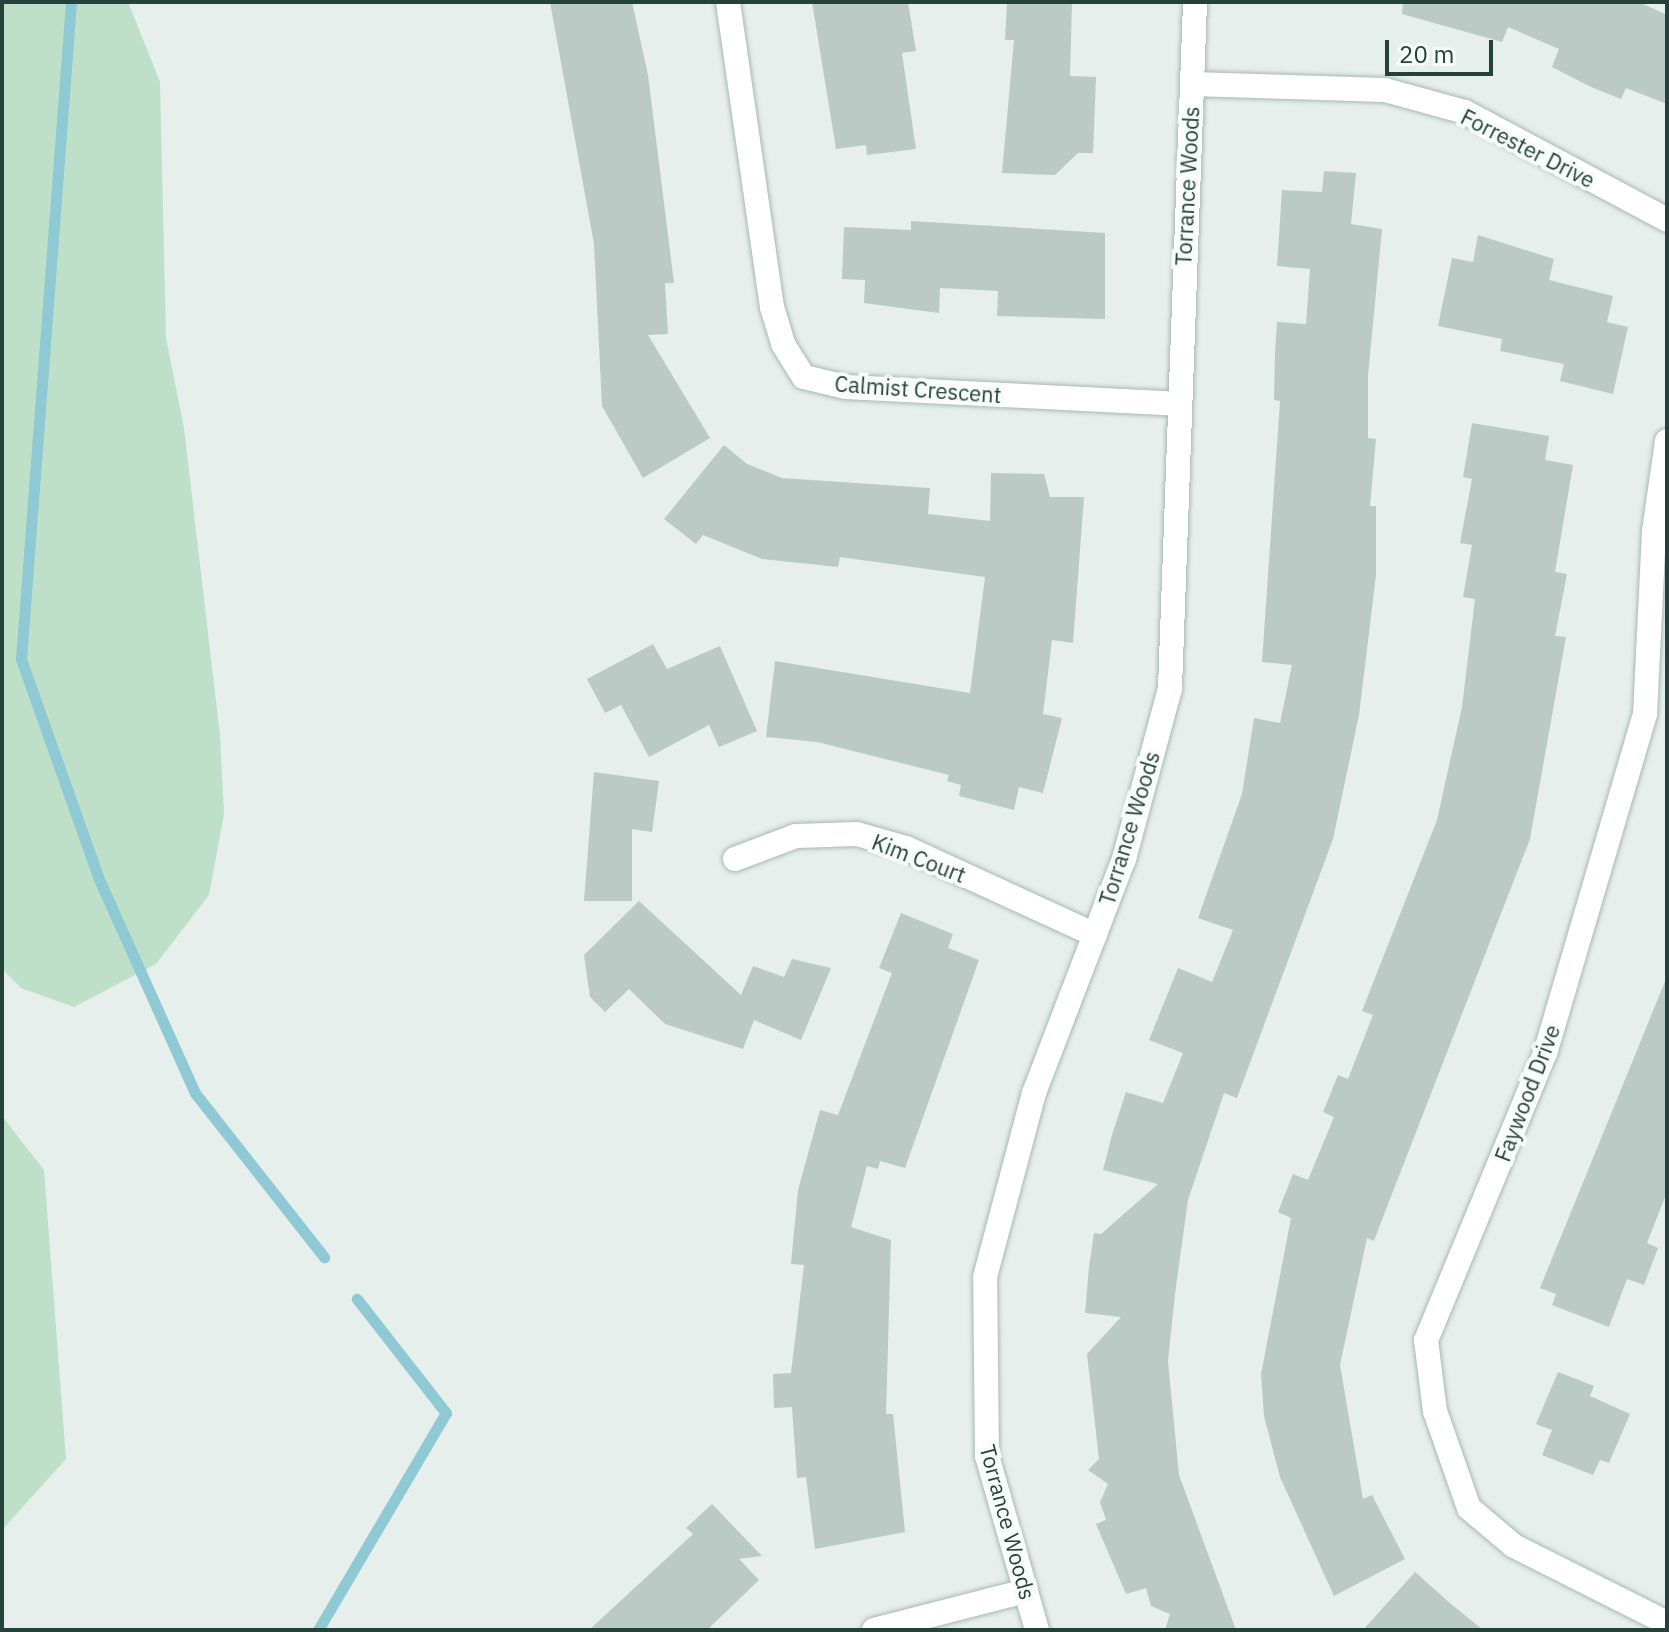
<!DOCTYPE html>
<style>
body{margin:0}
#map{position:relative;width:1669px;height:1632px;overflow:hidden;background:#e6efeb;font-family:"IBM Plex Sans",sans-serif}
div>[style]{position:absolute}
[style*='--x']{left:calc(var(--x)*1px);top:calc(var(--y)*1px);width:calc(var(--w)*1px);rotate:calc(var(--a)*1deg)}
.green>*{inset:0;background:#bfe0c8}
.stream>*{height:11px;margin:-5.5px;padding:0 5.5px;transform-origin:5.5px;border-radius:5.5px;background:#8ec9d4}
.building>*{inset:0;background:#bbcac4}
.roads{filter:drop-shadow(0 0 2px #a8b8b2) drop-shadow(0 0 2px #a8b8b2)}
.minor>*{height:24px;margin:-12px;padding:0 12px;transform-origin:12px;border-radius:12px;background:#fff}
.tertiary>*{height:24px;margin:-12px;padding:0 12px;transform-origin:12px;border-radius:12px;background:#fff}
span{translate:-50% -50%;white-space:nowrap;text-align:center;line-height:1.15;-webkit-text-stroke:8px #f7fbf9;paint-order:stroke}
.street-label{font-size:22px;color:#24423a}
.frame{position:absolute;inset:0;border:4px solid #24423a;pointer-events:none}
.scale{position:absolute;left:1385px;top:40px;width:108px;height:36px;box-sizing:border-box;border:4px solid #24423a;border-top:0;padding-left:10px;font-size:24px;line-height:28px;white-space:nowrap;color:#24423a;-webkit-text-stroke:6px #f7fbf9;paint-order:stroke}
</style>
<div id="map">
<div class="green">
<i style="clip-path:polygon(2px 2px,128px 2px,160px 82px,166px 338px,184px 428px,220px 735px,224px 814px,209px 895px,156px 964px,74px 1007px,21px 988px,2px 969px)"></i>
<i style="clip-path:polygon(2px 1116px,44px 1170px,66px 1459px,2px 1530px)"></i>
</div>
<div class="stream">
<i style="--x:71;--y:2;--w:659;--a:94.35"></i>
<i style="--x:21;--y:659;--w:231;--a:70.5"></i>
<i style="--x:98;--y:877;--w:237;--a:65.8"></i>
<i style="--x:195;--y:1093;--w:209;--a:51.8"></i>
<i style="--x:318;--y:1630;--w:252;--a:-59.5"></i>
<i style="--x:446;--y:1413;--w:145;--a:-128"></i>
</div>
<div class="building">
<i style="clip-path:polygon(550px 2px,632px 2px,648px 75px,674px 283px,665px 283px,668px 334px,648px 335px,710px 438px,643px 478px,602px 406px,594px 244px)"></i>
<i style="clip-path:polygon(812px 2px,908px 2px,916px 51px,902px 53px,916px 149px,867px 155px,866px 145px,836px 149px)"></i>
<i style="clip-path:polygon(1007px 2px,1072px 2px,1070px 76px,1096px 77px,1093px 153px,1078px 153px,1055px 175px,1002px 173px,1014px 40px,1005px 40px)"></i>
<i style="clip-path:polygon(1403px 2px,1639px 2px,1667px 15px,1667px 104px,1626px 88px,1621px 99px,1591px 87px,1552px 67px,1559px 49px,1508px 27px,1502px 42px,1402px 14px)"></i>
<i style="clip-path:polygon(1324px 171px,1356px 173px,1351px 224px,1382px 229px,1368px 376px,1368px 438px,1376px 439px,1370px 506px,1376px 506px,1376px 575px,1359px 715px,1333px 839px,1237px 1098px,1224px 1093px,1188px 1200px,1175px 1294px,1168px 1361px,1179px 1475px,1236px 1630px,1165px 1630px,1170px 1614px,1151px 1606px,1146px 1588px,1126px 1594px,1096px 1524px,1106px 1520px,1100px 1502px,1108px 1484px,1088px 1470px,1099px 1459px,1087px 1354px,1121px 1317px,1085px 1313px,1089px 1267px,1094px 1233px,1101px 1234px,1158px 1184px,1103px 1170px,1112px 1135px,1126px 1092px,1163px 1103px,1183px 1053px,1149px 1040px,1178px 968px,1212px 982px,1233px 930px,1198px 918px,1242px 794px,1254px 718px,1280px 723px,1292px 665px,1262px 662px,1280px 401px,1274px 400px,1275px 353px,1277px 322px,1306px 324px,1310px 269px,1277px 266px,1282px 190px,1322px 192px)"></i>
<i style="clip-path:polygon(911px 221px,1105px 233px,1105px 319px,997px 316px,998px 291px,940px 288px,939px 313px,864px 303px,865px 280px,842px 279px,844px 227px,911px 230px)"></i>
<i style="clip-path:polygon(1478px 235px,1554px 259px,1549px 280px,1613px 296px,1607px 322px,1628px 327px,1613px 394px,1560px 381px,1564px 364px,1500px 351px,1502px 339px,1438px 326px,1452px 258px,1473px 262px)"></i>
<i style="clip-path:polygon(1472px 423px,1549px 436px,1545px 460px,1573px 465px,1555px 572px,1567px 574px,1555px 636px,1566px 637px,1530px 839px,1385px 1212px,1374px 1241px,1367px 1238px,1340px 1365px,1363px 1499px,1372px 1495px,1405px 1559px,1334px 1596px,1280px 1477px,1264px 1416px,1261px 1374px,1291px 1218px,1278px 1212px,1293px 1174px,1308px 1180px,1334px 1117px,1323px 1112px,1338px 1075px,1348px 1079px,1373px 1015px,1362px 1011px,1437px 820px,1462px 707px,1475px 599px,1463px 597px,1472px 545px,1460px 543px,1472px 479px,1463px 477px)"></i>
<i style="clip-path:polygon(724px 445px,747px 464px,782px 478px,930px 488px,928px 514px,990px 521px,991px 473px,1044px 474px,1050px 497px,1084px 497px,1073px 643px,1052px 640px,1051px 648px,1043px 714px,1062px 718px,1043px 793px,1019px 787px,1014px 810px,959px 796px,961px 785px,947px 781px,949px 775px,817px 742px,766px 737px,775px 661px,970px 693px,985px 577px,840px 557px,838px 567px,762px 559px,703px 535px,696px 544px,664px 519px)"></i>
<i style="clip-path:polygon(653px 644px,667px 669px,720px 646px,757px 731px,719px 747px,709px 725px,649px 757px,621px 705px,605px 713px,587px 679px)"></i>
<i style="clip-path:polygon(594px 772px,659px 781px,652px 832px,632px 829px,632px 901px,584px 901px)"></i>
<i style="clip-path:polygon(639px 901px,741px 995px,753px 966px,784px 977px,792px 959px,831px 968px,801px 1040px,754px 1020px,743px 1049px,665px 1024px,629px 989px,605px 1012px,590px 997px,584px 955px)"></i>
<i style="clip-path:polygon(901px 913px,953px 934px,948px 948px,979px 960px,905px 1168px,880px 1161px,878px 1169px,867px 1166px,851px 1227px,891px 1240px,886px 1414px,893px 1414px,905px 1532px,815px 1549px,806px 1477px,797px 1478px,792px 1407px,774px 1408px,773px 1374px,791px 1373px,804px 1265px,791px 1264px,798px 1190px,820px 1110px,838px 1115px,892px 973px,879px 968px)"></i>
<i style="clip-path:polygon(1666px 979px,1667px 1192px,1647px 1243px,1658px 1248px,1644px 1285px,1627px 1279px,1609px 1327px,1552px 1305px,1556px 1294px,1540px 1288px)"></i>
<i style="clip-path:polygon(1558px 1372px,1594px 1386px,1590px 1396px,1630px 1414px,1609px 1463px,1600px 1460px,1593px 1475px,1542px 1455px,1552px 1430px,1536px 1424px)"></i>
<i style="clip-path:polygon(712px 1504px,762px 1556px,739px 1559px,759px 1580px,707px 1630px,589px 1630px,693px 1534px,686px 1528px)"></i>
<i style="clip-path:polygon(1415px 1572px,1451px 1604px,1483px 1630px,1363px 1630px)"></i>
</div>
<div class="roads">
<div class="minor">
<i style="--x:728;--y:2;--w:308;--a:81.8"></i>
<i style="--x:772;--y:307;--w:39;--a:73"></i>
<i style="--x:783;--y:344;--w:39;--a:58"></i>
<i style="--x:804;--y:377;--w:43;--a:13.4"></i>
<i style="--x:846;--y:387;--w:332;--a:2.9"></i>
<i style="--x:1192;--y:84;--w:193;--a:1.8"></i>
<i style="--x:1385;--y:90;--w:83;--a:15.4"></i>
<i style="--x:1465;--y:112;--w:229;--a:28.1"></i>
<i style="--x:1667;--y:441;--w:91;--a:98.2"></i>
<i style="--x:1654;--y:531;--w:183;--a:92.8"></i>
<i style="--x:1645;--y:714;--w:353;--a:106.4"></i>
<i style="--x:1545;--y:1053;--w:311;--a:112.5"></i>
<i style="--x:1426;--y:1340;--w:72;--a:82.8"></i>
<i style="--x:1435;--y:1411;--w:103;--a:70.7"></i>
<i style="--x:1469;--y:1508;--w:59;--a:40.2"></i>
<i style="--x:1514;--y:1546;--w:171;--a:26.7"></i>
<i style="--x:735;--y:859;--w:65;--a:-20.7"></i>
<i style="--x:796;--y:836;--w:61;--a:-1.9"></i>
<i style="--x:857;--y:834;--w:51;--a:15.9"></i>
<i style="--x:906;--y:848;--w:208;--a:24.7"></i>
<i style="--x:874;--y:1630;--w:157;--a:-14.4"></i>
</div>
<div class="tertiary">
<i style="--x:1037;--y:1630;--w:181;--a:-106"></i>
<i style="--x:987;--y:1456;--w:179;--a:-90.6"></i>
<i style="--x:985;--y:1277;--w:190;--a:-75.1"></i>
<i style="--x:1034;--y:1093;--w:251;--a:-69"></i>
<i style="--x:1124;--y:859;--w:177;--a:-74.9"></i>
<i style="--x:1170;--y:688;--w:686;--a:-87.91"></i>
</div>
</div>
<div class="street-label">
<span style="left:1528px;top:148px;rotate:27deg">Forrester Drive</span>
<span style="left:1187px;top:186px;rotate:-87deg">Torrance Woods</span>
<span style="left:918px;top:389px;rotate:4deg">Calmist Crescent</span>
<span style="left:1129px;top:828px;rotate:-73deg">Torrance Woods</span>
<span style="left:919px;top:858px;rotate:21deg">Kim Court</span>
<span style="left:1527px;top:1093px;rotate:-69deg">Faywood Drive</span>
<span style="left:1008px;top:1522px;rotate:75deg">Torrance Woods</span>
</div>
<div class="frame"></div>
<div class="scale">20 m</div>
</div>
